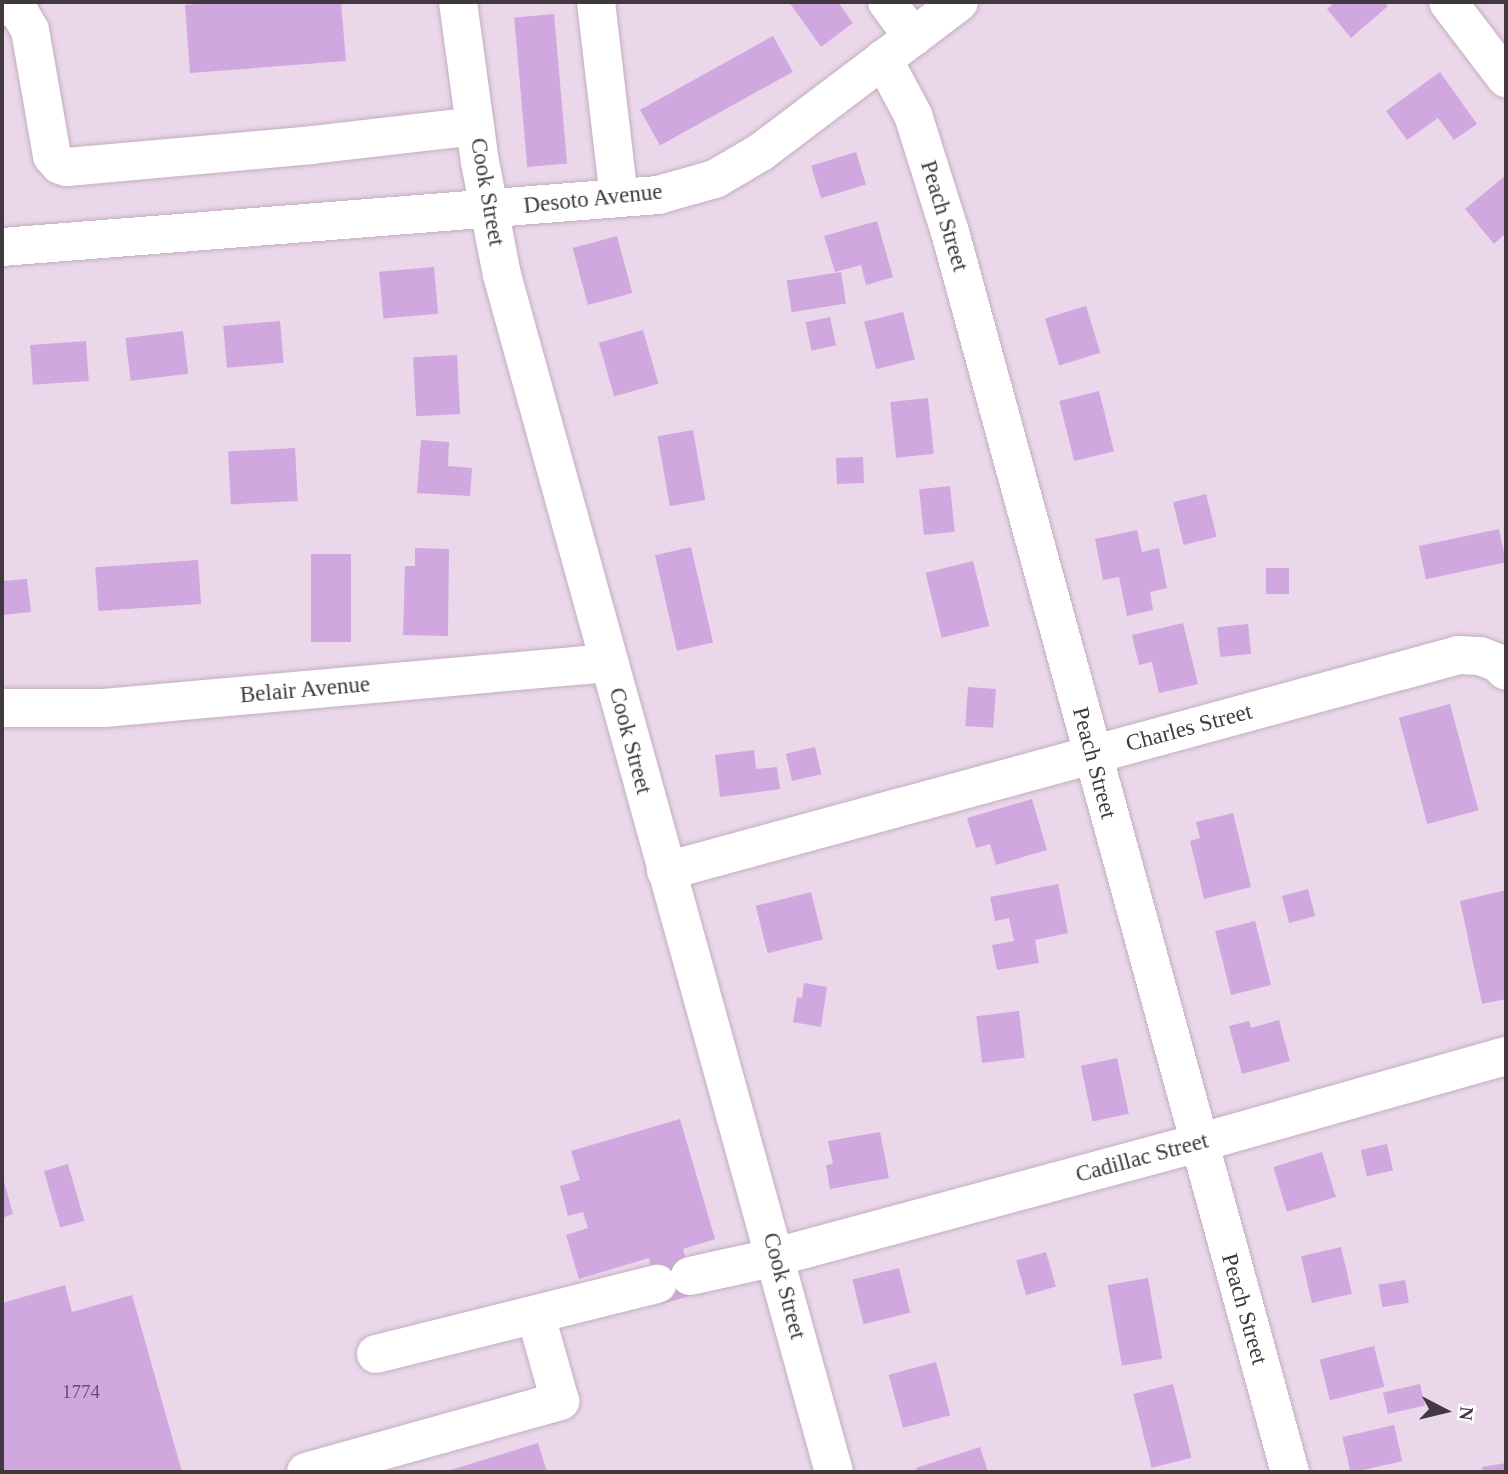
<!DOCTYPE html>
<style>
body{margin:0}
#map{position:relative;width:1508px;height:1474px;overflow:hidden;background:#ebd7ea;font-family:"Times New Roman",serif}
div>[style]{position:absolute}
[style*='--x']{left:calc(var(--x)*1px);top:calc(var(--y)*1px);width:calc(var(--w)*1px);rotate:calc(var(--a)*1deg)}
.building>*{inset:0;background:#d1a7df;transform-origin:0 0}
.roads{filter:drop-shadow(0 0 2px #c2aec0) drop-shadow(0 0 2px #c2aec0)}
.minor>*{height:38px;margin:-19px;padding:0 19px;transform-origin:19px;border-radius:19px;background:#fff}
span{translate:-50% -50%;white-space:nowrap;text-align:center;line-height:1.15;-webkit-text-stroke:5px #fff;paint-order:stroke}
.number-label{font-size:19px;color:#655468}
.number-label span{-webkit-text-stroke-width:0}
.street-label{font-size:23px;color:#413840}
.frame{position:absolute;inset:0;border:4px solid #413840;pointer-events:none}
.north{position:absolute;left:1410px;top:1376px;width:70px;height:70px;-webkit-text-stroke:5px #fff;paint-order:stroke;rotate:97deg;font-size:19px;font-weight:700;line-height:28px;text-align:center;color:#413840}
.north::after{content:'';display:block;margin:auto;width:24px;height:32px;background:#413840;clip-path:polygon(50% 0,100% 100%,50% 72%,0 100%)}
</style>
<div id="map">
<div class="building">
<i style="clip-path:polygon(221px 2px,341px 2px,346px 61px,190px 73px,185px 5px)"></i>
<i style="clip-path:polygon(789px 2px,838px 2px,853px 23px,821px 47px)"></i>
<i style="clip-path:polygon(1335px 2px,1385px 2px,1388px 6px,1351px 38px,1327px 9px)"></i>
<i style="left:554px;top:14px;width:150px;height:40px;rotate:85deg"></i>
<i style="left:773px;top:36px;width:41px;height:152px;rotate:61deg"></i>
<i style="clip-path:polygon(1440px 72px,1477px 124px,1454px 140px,1438px 118px,1407px 140px,1386px 111px)"></i>
<i style="left:856px;top:152px;width:34px;height:47px;rotate:73deg"></i>
<i style="clip-path:polygon(1506px 175px,1506px 233px,1494px 244px,1465px 209px)"></i>
<i style="clip-path:polygon(877px 221px,893px 277px,866px 285px,861px 265px,835px 272px,824px 236px)"></i>
<i style="left:617px;top:236px;width:59px;height:46px;rotate:75deg"></i>
<i style="left:434px;top:267px;width:47px;height:55px;rotate:85deg"></i>
<i style="left:841px;top:272px;width:32px;height:55px;rotate:81deg"></i>
<i style="left:1086px;top:306px;width:49px;height:43px;rotate:73deg"></i>
<i style="left:903px;top:312px;width:49px;height:40px;rotate:76deg"></i>
<i style="left:830px;top:317px;width:29px;height:25px;rotate:78deg"></i>
<i style="left:280px;top:321px;width:42px;height:57px;rotate:85deg"></i>
<i style="left:643px;top:330px;width:56px;height:46px;rotate:74deg"></i>
<i style="left:183px;top:331px;width:43px;height:58px;rotate:83deg"></i>
<i style="left:86px;top:341px;width:40px;height:56px;rotate:86deg"></i>
<i style="left:457px;top:355px;width:59px;height:44px;rotate:87deg"></i>
<i style="left:1099px;top:391px;width:62px;height:41px;rotate:76deg"></i>
<i style="left:928px;top:398px;width:56px;height:38px;rotate:84deg"></i>
<i style="left:693px;top:430px;width:71px;height:36px;rotate:80deg"></i>
<i style="clip-path:polygon(421px 440px,449px 442px,448px 466px,472px 468px,470px 496px,417px 493px)"></i>
<i style="left:295px;top:448px;width:53px;height:67px;rotate:87deg"></i>
<i style="left:863px;top:457px;width:26px;height:27px;rotate:88deg"></i>
<i style="left:950px;top:486px;width:46px;height:31px;rotate:84deg"></i>
<i style="left:1206px;top:494px;width:44px;height:34px;rotate:76deg"></i>
<i style="left:1499px;top:529px;width:34px;height:82px;rotate:78deg"></i>
<i style="clip-path:polygon(1137px 530px,1142px 552px,1159px 548px,1167px 588px,1150px 592px,1153px 610px,1127px 616px,1119px 577px,1103px 580px,1095px 539px)"></i>
<i style="left:691px;top:547px;width:98px;height:37px;rotate:77deg"></i>
<i style="clip-path:polygon(415px 548px,449px 549px,448px 636px,403px 635px,405px 566px,415px 566px)"></i>
<i style="left:311px;top:554px;width:40px;height:88px"></i>
<i style="left:198px;top:560px;width:44px;height:103px;rotate:86deg"></i>
<i style="left:973px;top:561px;width:67px;height:49px;rotate:76deg"></i>
<i style="left:1266px;top:568px;width:23px;height:26px"></i>
<i style="clip-path:polygon(27px 579px,31px 612px,2px 615px,2px 581px)"></i>
<i style="clip-path:polygon(1183px 623px,1198px 684px,1159px 693px,1152px 662px,1139px 665px,1132px 635px)"></i>
<i style="left:1248px;top:624px;width:30px;height:31px;rotate:84deg"></i>
<i style="left:968px;top:687px;width:28px;height:39px;rotate:4deg"></i>
<i style="left:1450px;top:704px;width:110px;height:53px;rotate:75deg"></i>
<i style="left:815px;top:747px;width:28px;height:30px;rotate:77deg"></i>
<i style="clip-path:polygon(754px 750px,756px 769px,777px 767px,780px 789px,720px 797px,715px 755px)"></i>
<i style="clip-path:polygon(1032px 799px,1047px 850px,996px 865px,990px 844px,976px 848px,967px 818px)"></i>
<i style="clip-path:polygon(1233px 813px,1251px 887px,1204px 899px,1190px 841px,1200px 838px,1196px 822px)"></i>
<i style="clip-path:polygon(1058px 884px,1068px 933px,1035px 940px,1039px 963px,997px 970px,992px 945px,1014px 941px,1009px 918px,995px 921px,990px 897px)"></i>
<i style="left:1308px;top:889px;width:28px;height:27px;rotate:75deg"></i>
<i style="clip-path:polygon(1506px 890px,1506px 999px,1482px 1004px,1460px 901px)"></i>
<i style="left:811px;top:892px;width:49px;height:57px;rotate:76deg"></i>
<i style="left:1255px;top:921px;width:66px;height:41px;rotate:76deg"></i>
<i style="clip-path:polygon(804px 983px,827px 987px,821px 1027px,793px 1022px,797px 997px,802px 998px)"></i>
<i style="left:1019px;top:1011px;width:47px;height:43px;rotate:83deg"></i>
<i style="clip-path:polygon(1279px 1020px,1290px 1061px,1242px 1074px,1229px 1026px,1249px 1021px,1251px 1028px)"></i>
<i style="left:1117px;top:1058px;width:57px;height:37px;rotate:78deg"></i>
<i style="clip-path:polygon(680px 1119px,715px 1239px,683px 1249px,696px 1294px,662px 1304px,649px 1258px,579px 1279px,566px 1235px,588px 1228px,583px 1212px,568px 1216px,560px 1186px,580px 1180px,571px 1151px)"></i>
<i style="clip-path:polygon(880px 1132px,889px 1178px,830px 1189px,826px 1165px,833px 1164px,828px 1141px)"></i>
<i style="left:1387px;top:1144px;width:27px;height:27px;rotate:77deg"></i>
<i style="left:1322px;top:1152px;width:47px;height:51px;rotate:73deg"></i>
<i style="left:68px;top:1164px;width:59px;height:25px;rotate:74deg"></i>
<i style="clip-path:polygon(2px 1174px,13px 1214px,2px 1218px)"></i>
<i style="left:1341px;top:1247px;width:48px;height:41px;rotate:77deg"></i>
<i style="left:1046px;top:1252px;width:36px;height:31px;rotate:74deg"></i>
<i style="left:899px;top:1268px;width:46px;height:48px;rotate:76deg"></i>
<i style="left:1148px;top:1278px;width:82px;height:41px;rotate:80deg"></i>
<i style="left:1405px;top:1280px;width:23px;height:27px;rotate:80deg"></i>
<i style="clip-path:polygon(65px 1285px,72px 1312px,132px 1295px,182px 1472px,2px 1472px,2px 1303px)"></i>
<i style="left:1374px;top:1346px;width:42px;height:56px;rotate:76deg"></i>
<i style="left:936px;top:1362px;width:55px;height:49px;rotate:75deg"></i>
<i style="left:1173px;top:1384px;width:76px;height:41px;rotate:76deg"></i>
<i style="left:1420px;top:1384px;width:22px;height:38px;rotate:77deg"></i>
<i style="left:1394px;top:1425px;width:37px;height:53px;rotate:77deg"></i>
<i style="clip-path:polygon(538px 1443px,547px 1472px,444px 1472px)"></i>
<i style="clip-path:polygon(980px 1447px,988px 1472px,917px 1472px,916px 1468px)"></i>
<i style="clip-path:polygon(1506px 1463px,1506px 1472px,1483px 1472px,1482px 1467px)"></i>
</div>
<div class="roads">
<div class="minor">
<i style="--x:2;--y:2;--w:21;--a:31"></i>
<i style="--x:20;--y:13;--w:20;--a:60"></i>
<i style="--x:30;--y:30;--w:128;--a:80.1"></i>
<i style="--x:52;--y:156;--w:12;--a:48"></i>
<i style="--x:60;--y:165;--w:7;--a:16"></i>
<i style="--x:67;--y:167;--w:246;--a:-5.1"></i>
<i style="--x:312;--y:145;--w:164;--a:-6.6"></i>
<i style="--x:458;--y:2;--w:162;--a:82.2"></i>
<i style="--x:480;--y:162;--w:115;--a:79"></i>
<i style="--x:502;--y:275;--w:1242;--a:74.5"></i>
<i style="--x:596;--y:2;--w:197;--a:83.3"></i>
<i style="--x:887;--y:2;--w:44;--a:53.4"></i>
<i style="--x:1448;--y:2;--w:96;--a:52.7"></i>
<i style="--x:883;--y:59;--w:64;--a:61.8"></i>
<i style="--x:913;--y:115;--w:123;--a:72.5"></i>
<i style="--x:950;--y:232;--w:1286;--a:74.67"></i>
<i style="--x:2;--y:247;--w:658;--a:-4.53"></i>
<i style="--x:658;--y:195;--w:59;--a:-15.7"></i>
<i style="--x:715;--y:179;--w:53;--a:-30.4"></i>
<i style="--x:761;--y:152;--w:248;--a:-37.1"></i>
<i style="--x:2;--y:708;--w:102;--a:0"></i>
<i style="--x:104;--y:708;--w:506;--a:-5.1"></i>
<i style="--x:666;--y:871;--w:822;--a:-15.24"></i>
<i style="--x:1459;--y:655;--w:21;--a:3"></i>
<i style="--x:1480;--y:656;--w:19;--a:21"></i>
<i style="--x:1498;--y:663;--w:11;--a:45"></i>
<i style="--x:690;--y:1276;--w:88;--a:-12.5"></i>
<i style="--x:776;--y:1257;--w:437;--a:-15.1"></i>
<i style="--x:1198;--y:1143;--w:320;--a:-15.8"></i>
<i style="--x:376;--y:1354;--w:290;--a:-14"></i>
<i style="--x:306;--y:1472;--w:264;--a:-15.6"></i>
<i style="--x:560;--y:1401;--w:88;--a:-105.8"></i>
</div>
</div>
<div class="number-label">
<span style="left:81px;top:1392px">1774</span>
</div>
<div class="street-label">
<span style="left:487px;top:192px;rotate:80deg">Cook Street</span>
<span style="left:593px;top:199px;rotate:-6deg">Desoto Avenue</span>
<span style="left:944px;top:216px;rotate:73deg">Peach Street</span>
<span style="left:305px;top:690px;rotate:-5deg">Belair Avenue</span>
<span style="left:1189px;top:728px;rotate:-15deg">Charles Street</span>
<span style="left:630px;top:741px;rotate:75deg">Cook Street</span>
<span style="left:1094px;top:763px;rotate:75deg">Peach Street</span>
<span style="left:1142px;top:1158px;rotate:-15deg">Cadillac Street</span>
<span style="left:784px;top:1286px;rotate:75deg">Cook Street</span>
<span style="left:1244px;top:1309px;rotate:74deg">Peach Street</span>
</div>
<div class="frame"></div>
<div class="north">N</div>
</div>
